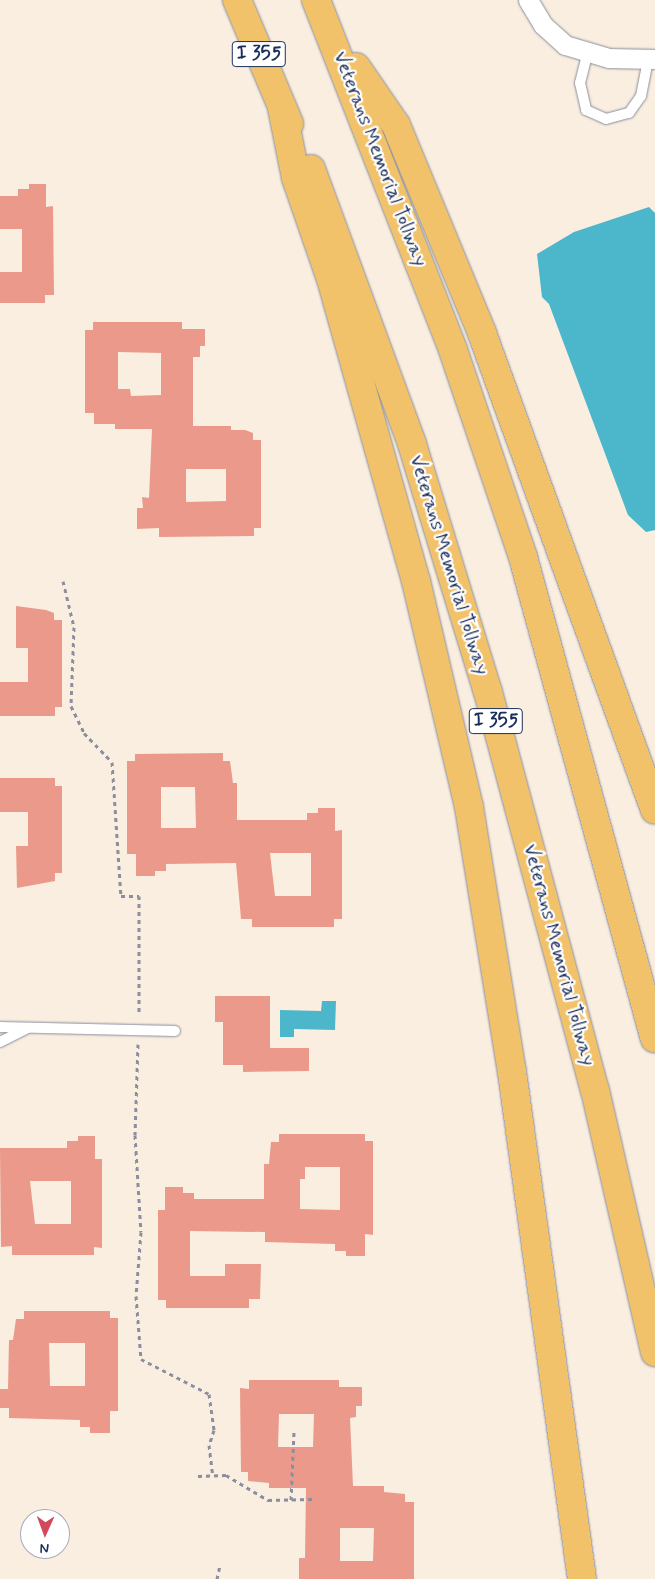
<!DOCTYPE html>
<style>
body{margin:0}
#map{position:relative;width:655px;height:1579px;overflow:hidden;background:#f9eedf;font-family:Mynerve,sans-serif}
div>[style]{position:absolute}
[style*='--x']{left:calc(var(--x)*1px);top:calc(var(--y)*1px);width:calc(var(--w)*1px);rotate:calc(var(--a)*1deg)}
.water>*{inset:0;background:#4cb6ca}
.building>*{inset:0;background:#eb998a}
.path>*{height:3px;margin-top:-1.5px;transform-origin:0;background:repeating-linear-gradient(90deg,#8a8e9e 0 4px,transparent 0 8px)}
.roads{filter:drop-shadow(0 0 1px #8a8e9e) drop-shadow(0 0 1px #8a8e9e)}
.service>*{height:10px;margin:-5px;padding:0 5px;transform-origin:5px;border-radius:5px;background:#fff}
.minor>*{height:19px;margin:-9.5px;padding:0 9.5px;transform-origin:9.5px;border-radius:9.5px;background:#fff}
.motorway>*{height:28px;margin:-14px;padding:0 14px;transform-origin:14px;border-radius:14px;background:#f2c26a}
span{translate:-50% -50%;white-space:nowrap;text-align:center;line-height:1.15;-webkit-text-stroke:4.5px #fff;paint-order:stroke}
.shield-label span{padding:1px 4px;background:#fff;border:1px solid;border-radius:4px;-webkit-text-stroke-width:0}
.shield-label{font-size:19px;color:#1b2f5e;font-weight:700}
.street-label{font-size:20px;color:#1b2f5e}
.north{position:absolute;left:20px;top:1509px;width:50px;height:50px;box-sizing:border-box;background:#fff;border:1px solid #a4acbf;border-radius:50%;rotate:182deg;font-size:14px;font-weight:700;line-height:20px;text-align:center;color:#1b2f5e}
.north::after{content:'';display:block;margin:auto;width:18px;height:22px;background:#d1495b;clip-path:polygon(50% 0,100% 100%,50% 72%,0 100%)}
</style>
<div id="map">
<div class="water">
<i style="clip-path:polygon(649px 207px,655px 213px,655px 530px,646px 532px,628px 515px,549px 304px,542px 297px,537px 254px,574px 232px)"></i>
<i style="clip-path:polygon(322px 1001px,336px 1001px,335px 1030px,294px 1029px,294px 1037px,280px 1037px,280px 1010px,321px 1011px)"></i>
</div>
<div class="building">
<i style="clip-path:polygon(29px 184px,46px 184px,46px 207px,53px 206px,54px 295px,45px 295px,45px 303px,0 303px,0 272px,22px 272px,22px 229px,0 229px,0 196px,18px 196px,18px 189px,29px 189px)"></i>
<i style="clip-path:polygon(evenodd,93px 322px,182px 322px,182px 329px,205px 329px,205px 346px,200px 346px,200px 357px,193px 357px,193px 426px,231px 426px,231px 430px,245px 430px,253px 433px,253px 440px,261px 440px,261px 528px,254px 528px,254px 536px,159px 537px,159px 528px,137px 529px,137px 508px,143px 508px,142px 497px,149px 498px,152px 429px,115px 429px,115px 424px,94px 424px,94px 413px,85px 413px,85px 330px,93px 330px,93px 322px,118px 352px,161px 353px,161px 395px,131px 396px,130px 389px,118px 389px,118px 352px,93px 322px,186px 469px,226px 469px,226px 501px,186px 502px,186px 469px)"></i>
<i style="clip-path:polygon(16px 606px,46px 610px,54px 613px,54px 620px,62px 620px,62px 707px,55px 707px,55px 716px,0 716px,0 682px,28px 682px,28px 648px,16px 648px)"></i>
<i style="clip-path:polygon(evenodd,223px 753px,223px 761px,230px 761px,233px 783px,237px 783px,237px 820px,307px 820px,307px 813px,318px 813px,318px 808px,335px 808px,335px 831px,342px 830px,342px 919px,334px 919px,334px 927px,252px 927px,252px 919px,241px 919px,236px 863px,166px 864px,166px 871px,155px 871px,155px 876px,136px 876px,136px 854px,127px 854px,127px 761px,135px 761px,135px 754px,223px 753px,161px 787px,195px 787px,196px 828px,161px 828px,161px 787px,223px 753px,270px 853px,311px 853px,311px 896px,275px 896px,270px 853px)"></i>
<i style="clip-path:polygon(0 778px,55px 778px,55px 786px,62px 786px,62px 873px,55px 873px,55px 881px,17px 888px,16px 846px,28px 846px,28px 812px,0 812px)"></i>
<i style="clip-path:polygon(215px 996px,270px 996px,270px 1048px,309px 1048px,309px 1071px,243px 1072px,243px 1065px,223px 1065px,223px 1022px,215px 1022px)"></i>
<i style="clip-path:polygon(evenodd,279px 1134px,365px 1134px,365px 1141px,373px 1141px,373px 1235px,365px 1234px,365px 1256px,346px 1256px,346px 1251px,335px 1251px,335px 1244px,265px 1242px,265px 1232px,190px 1231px,190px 1276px,225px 1276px,225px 1264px,261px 1264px,260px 1299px,249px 1299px,249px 1308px,166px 1308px,166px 1300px,158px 1300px,158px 1210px,165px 1210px,165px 1187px,183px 1187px,183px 1193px,194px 1193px,194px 1199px,264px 1199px,264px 1164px,269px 1164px,271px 1142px,279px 1142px,279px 1134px,305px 1167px,340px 1167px,340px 1210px,300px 1209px,300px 1179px,305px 1179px,305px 1167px)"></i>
<i style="clip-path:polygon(evenodd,78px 1136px,95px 1136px,95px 1159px,102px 1159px,102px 1248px,94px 1247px,94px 1255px,12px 1255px,12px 1246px,1px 1247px,0 1148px,67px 1148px,67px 1141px,78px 1141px,78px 1136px,30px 1181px,71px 1181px,71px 1224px,35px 1224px,30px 1181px)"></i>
<i style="clip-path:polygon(evenodd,24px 1311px,110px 1311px,110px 1318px,118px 1318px,118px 1411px,110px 1411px,110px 1433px,90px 1433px,90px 1427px,80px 1427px,80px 1420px,9px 1418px,9px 1408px,0 1408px,0 1389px,8px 1389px,9px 1340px,13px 1340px,16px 1319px,24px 1319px,24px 1311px,49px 1343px,85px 1343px,85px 1386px,50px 1386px,49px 1343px)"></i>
<i style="clip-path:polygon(evenodd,249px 1380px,339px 1380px,339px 1387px,362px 1387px,362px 1406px,356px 1406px,356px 1417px,350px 1418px,353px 1486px,384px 1486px,384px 1492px,405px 1494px,405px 1502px,414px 1502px,414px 1579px,299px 1579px,299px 1558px,305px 1558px,306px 1488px,269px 1488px,269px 1483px,248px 1481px,248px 1472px,241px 1472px,240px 1388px,249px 1389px,249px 1380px,279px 1414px,314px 1414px,313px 1447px,278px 1447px,279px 1414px,249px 1380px,340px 1528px,374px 1528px,373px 1561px,340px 1561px,340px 1528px)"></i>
</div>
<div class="path">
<i style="--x:63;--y:581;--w:47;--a:76.6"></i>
<i style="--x:74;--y:627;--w:79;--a:92.2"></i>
<i style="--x:71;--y:706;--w:30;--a:64"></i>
<i style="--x:84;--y:733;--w:40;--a:46"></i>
<i style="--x:112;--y:762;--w:134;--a:86.2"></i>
<i style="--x:121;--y:896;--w:18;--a:0"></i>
<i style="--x:139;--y:896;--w:119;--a:90"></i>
<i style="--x:138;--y:1044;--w:91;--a:91.9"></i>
<i style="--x:135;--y:1135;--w:97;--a:86.5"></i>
<i style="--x:141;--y:1232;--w:64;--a:94.5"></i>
<i style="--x:136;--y:1296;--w:63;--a:85.5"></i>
<i style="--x:141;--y:1359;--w:76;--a:27.2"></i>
<i style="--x:209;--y:1394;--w:36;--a:82"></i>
<i style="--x:214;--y:1430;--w:16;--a:108"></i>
<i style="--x:209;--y:1445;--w:31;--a:83"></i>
<i style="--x:198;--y:1476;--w:28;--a:-2"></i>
<i style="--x:226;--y:1475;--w:49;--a:30.8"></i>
<i style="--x:268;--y:1500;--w:44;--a:-1.3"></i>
<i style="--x:291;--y:1500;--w:69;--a:-87.5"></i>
<i style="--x:217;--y:1579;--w:14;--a:-78"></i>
</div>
<div class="roads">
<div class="service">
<i style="--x:588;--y:51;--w:33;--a:104"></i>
<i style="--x:580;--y:83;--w:28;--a:77"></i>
<i style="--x:586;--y:110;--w:22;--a:24"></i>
<i style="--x:606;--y:119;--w:24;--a:-15"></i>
<i style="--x:629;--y:113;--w:21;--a:-55"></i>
<i style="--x:641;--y:96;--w:36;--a:-79"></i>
<i style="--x:0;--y:1027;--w:175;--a:1.3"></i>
<i style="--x:0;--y:1042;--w:31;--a:-27"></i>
</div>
<div class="minor">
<i style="--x:528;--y:0;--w:29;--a:59"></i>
<i style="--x:543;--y:25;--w:30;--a:42"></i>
<i style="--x:565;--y:45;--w:46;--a:16.5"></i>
<i style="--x:609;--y:58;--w:46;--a:1.2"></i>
</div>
<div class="motorway">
<i style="--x:237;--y:0;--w:134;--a:67.1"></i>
<i style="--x:316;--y:0;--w:376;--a:68.6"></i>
<i style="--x:453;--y:350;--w:219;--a:71.3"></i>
<i style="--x:523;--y:557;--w:499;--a:74.7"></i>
<i style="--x:356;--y:67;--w:70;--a:55.4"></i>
<i style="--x:396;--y:125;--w:225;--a:67.5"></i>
<i style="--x:482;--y:333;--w:507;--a:70.07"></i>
<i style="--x:282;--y:108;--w:71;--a:78.7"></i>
<i style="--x:296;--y:178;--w:107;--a:70.9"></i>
<i style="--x:331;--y:279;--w:314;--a:74.3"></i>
<i style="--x:416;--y:581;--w:232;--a:76.8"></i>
<i style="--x:469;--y:807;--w:268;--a:80.8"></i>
<i style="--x:512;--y:1072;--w:512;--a:82.14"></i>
<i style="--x:311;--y:169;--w:293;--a:69.8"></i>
<i style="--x:412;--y:444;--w:259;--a:73"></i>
<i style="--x:488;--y:692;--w:412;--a:75"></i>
<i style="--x:595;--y:1090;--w:269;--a:77.1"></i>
</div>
</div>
<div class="shield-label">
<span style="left:259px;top:54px">I 355</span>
<span style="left:496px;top:721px">I 355</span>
</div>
<div class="street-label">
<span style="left:380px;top:159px;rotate:69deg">Veterans Memorial Tollway</span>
<span style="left:449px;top:565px;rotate:73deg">Veterans Memorial Tollway</span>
<span style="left:559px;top:955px;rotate:75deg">Veterans Memorial Tollway</span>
</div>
<div class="north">N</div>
</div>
